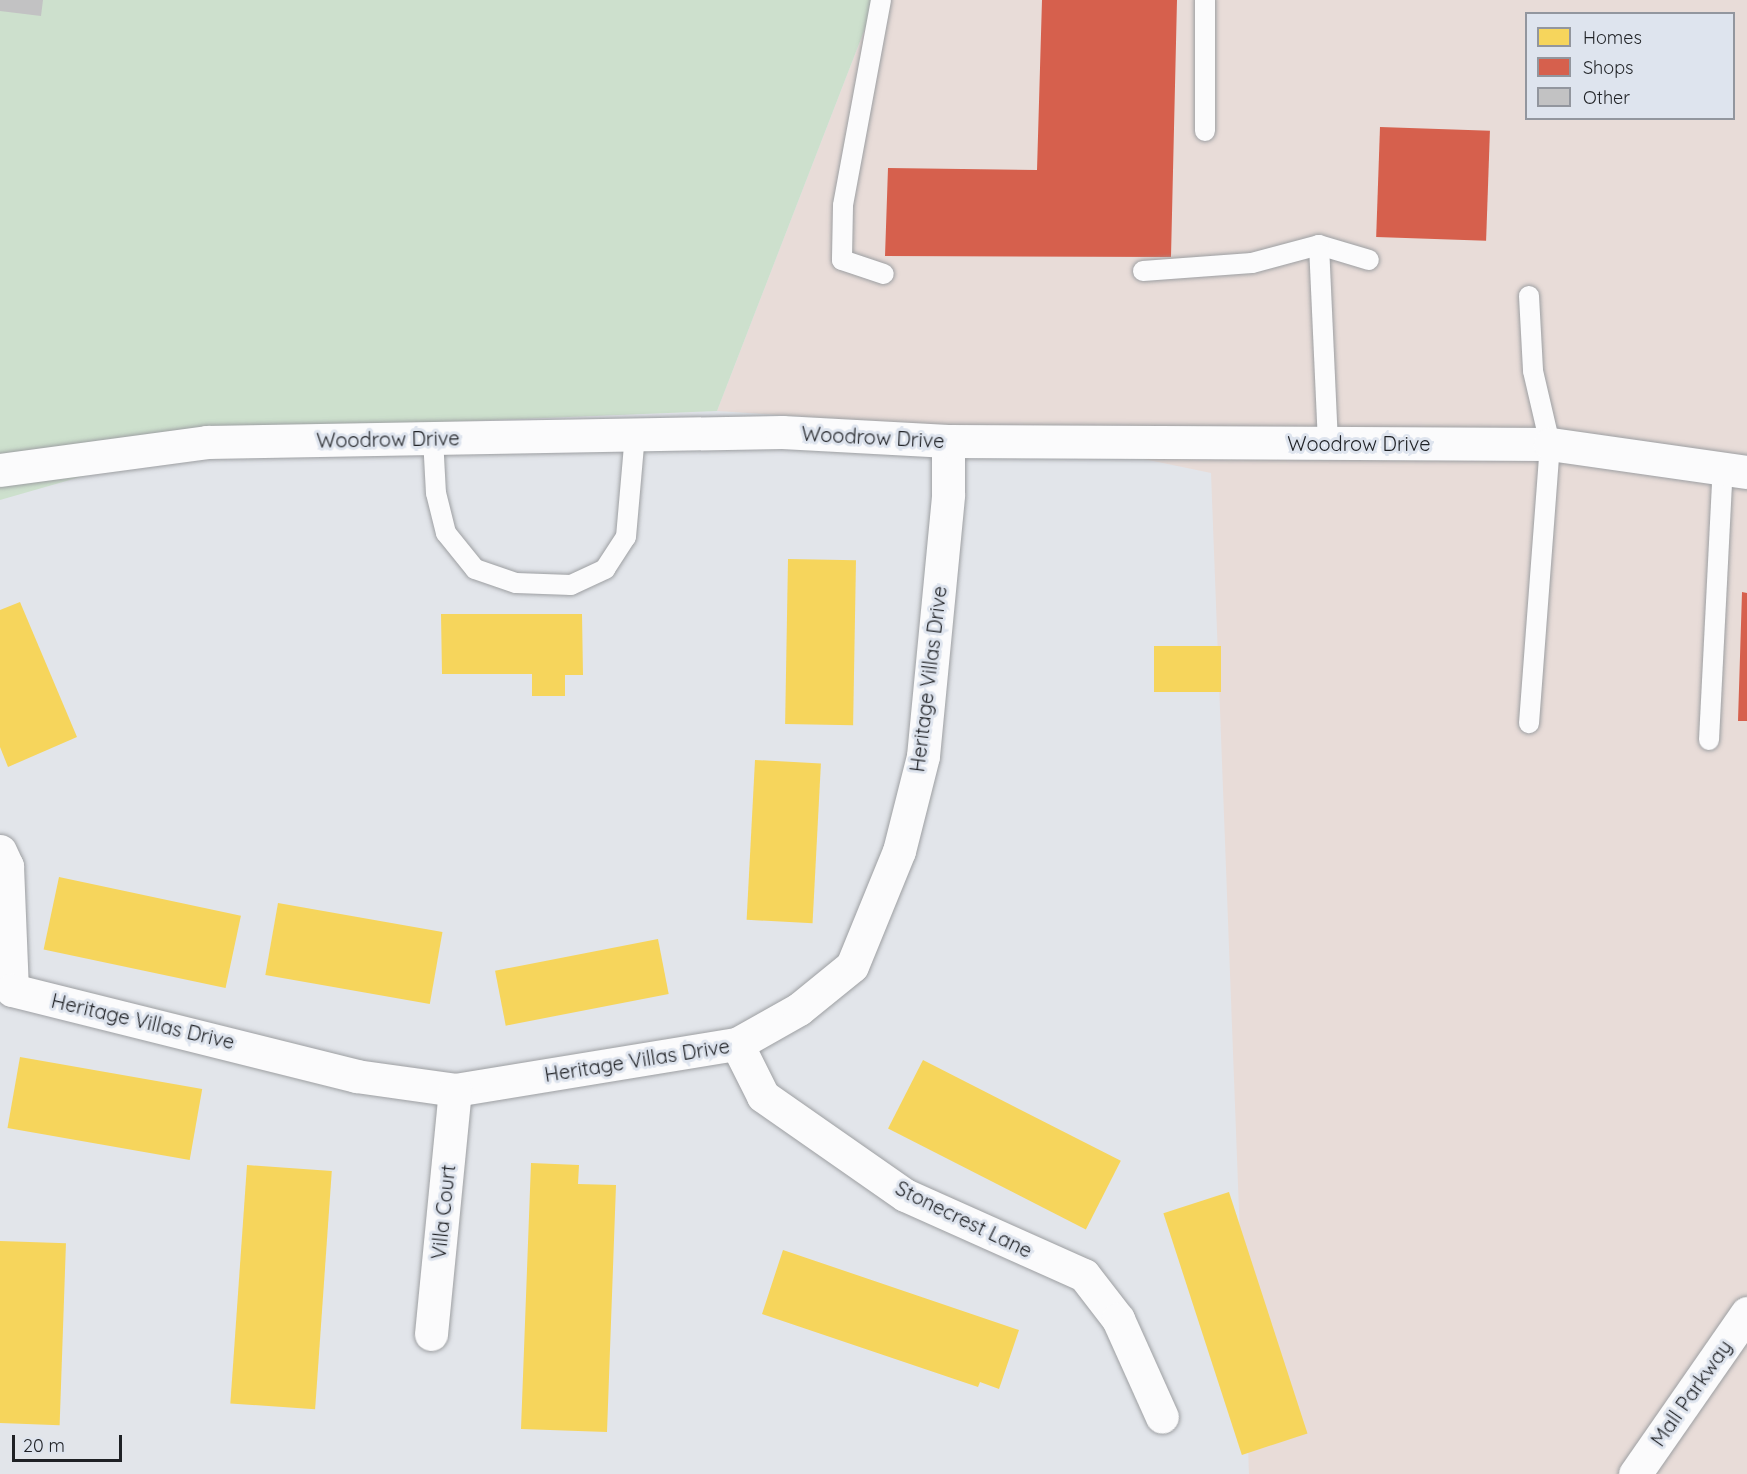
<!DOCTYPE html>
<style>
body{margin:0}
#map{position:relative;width:1747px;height:1474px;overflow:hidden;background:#e2e5ea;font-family:Quicksand,sans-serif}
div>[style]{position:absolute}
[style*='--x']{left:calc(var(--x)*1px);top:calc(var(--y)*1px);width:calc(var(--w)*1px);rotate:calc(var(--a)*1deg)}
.commercial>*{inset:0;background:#e8dcd8}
.green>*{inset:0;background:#cde0cd}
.homes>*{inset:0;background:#f6d55c;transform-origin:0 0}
.shops>*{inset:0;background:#d6604d;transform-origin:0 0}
.building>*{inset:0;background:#c2c2c3}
.roads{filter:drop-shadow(0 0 2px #9d9fa2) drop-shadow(0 0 2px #9d9fa2)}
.lane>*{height:20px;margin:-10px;padding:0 10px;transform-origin:10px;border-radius:10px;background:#fbfbfc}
.street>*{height:33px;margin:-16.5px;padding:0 16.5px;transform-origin:16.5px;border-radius:16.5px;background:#fbfbfc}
.secondary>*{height:33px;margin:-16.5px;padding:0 16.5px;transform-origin:16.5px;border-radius:16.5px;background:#fbfbfc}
span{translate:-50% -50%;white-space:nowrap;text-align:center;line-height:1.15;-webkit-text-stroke:6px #dee4ee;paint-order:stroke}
.street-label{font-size:20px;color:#1f2125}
.legend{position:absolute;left:1525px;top:12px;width:210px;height:108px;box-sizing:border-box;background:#dee4ee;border:2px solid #92969e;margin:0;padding:8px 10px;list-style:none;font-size:18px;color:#1f2125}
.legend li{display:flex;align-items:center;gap:12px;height:30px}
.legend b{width:30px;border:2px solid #92969e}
.scale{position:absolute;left:12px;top:1435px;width:110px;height:27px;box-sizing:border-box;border:3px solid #1f2125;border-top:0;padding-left:8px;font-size:18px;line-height:21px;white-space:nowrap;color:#1f2125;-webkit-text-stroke:4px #dee4ee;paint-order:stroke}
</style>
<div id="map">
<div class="commercial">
<i style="clip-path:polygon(evenodd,876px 0,1747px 0,1747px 1474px,1249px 1474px,1211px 473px,1004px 430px,717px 411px,876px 0,1526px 14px,1734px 14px,1734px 118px,1526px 118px,1526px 14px)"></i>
</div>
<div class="green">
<i style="clip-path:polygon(0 0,876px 0,717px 411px,244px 430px,0 500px)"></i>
</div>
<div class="homes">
<i style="left:788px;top:559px;width:68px;height:165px;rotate:1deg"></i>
<i style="clip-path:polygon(20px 602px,77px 737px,8px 767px,0 747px,0 610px)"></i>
<i style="clip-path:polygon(441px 614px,582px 614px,583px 675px,565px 675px,565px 696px,532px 696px,532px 674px,442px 674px)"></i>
<i style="left:1154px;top:646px;width:67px;height:46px"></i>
<i style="left:755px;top:760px;width:66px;height:160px;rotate:3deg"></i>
<i style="left:59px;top:877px;width:186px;height:74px;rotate:12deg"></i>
<i style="left:278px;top:903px;width:167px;height:73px;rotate:10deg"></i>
<i style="left:658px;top:939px;width:56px;height:166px;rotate:79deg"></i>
<i style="left:20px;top:1057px;width:185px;height:72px;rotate:10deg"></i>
<i style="left:923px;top:1060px;width:222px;height:77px;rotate:27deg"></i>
<i style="clip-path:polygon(531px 1163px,579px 1165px,578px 1184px,616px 1185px,607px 1432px,521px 1429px)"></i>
<i style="left:247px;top:1165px;width:85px;height:239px;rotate:4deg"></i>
<i style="left:1229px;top:1192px;width:254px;height:69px;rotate:72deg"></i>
<i style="left:0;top:1241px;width:66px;height:182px;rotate:2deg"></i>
<i style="clip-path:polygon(783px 1250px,1019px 1330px,999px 1389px,980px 1382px,978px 1387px,762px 1314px)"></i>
</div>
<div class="shops">
<i style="clip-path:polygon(1042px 0,1177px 0,1171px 257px,885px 256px,888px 168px,1037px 170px)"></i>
<i style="left:1380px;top:127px;width:110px;height:110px;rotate:2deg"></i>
<i style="clip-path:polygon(1742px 592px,1747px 593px,1747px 721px,1738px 721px)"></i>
</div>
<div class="building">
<i style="clip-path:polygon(0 0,43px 0,41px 16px,0 11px)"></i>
</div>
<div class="roads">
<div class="lane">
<i style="--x:881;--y:0;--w:209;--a:100.5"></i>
<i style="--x:843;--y:206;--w:54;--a:91.1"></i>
<i style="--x:842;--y:260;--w:44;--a:18.4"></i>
<i style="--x:1205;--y:131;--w:131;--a:-90"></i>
<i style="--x:1319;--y:245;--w:52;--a:16.7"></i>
<i style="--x:1143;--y:271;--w:109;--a:-4.2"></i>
<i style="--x:1252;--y:263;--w:69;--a:-15"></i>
<i style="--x:1319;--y:245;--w:198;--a:87.4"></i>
<i style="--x:1529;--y:296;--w:75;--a:86.9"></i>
<i style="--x:1533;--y:371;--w:75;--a:76.9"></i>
<i style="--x:1550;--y:444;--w:280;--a:94.3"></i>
<i style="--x:433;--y:438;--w:55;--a:86.9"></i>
<i style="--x:436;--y:493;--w:41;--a:76"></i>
<i style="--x:446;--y:533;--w:46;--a:51.1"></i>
<i style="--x:475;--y:569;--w:43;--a:18.9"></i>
<i style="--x:516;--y:583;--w:55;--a:2.1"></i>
<i style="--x:571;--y:585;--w:38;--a:-25"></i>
<i style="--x:605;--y:569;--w:38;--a:-57"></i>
<i style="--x:626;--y:537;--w:103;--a:-85"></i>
<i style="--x:1709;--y:740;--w:272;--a:-87.1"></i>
</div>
<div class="street">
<i style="--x:0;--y:851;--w:17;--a:65"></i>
<i style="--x:7;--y:866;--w:124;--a:87.7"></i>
<i style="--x:12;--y:990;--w:355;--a:14"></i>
<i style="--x:356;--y:1076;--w:100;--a:8"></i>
<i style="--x:455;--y:1090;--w:286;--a:-9.3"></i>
<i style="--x:737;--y:1044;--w:71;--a:-29.4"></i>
<i style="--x:799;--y:1009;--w:68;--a:-39.1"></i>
<i style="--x:852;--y:966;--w:124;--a:-67.8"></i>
<i style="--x:899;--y:851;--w:98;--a:-75.8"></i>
<i style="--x:923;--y:756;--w:263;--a:-84.5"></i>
<i style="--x:948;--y:494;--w:53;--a:-90"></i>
<i style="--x:737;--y:1044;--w:58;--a:63.4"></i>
<i style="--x:763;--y:1096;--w:173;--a:34.9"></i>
<i style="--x:905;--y:1195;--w:196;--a:24.1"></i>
<i style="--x:1084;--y:1275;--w:56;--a:52.3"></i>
<i style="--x:1118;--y:1319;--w:107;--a:65.8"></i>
<i style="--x:431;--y:1334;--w:245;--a:-84.4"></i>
</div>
<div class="secondary">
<i style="--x:0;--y:470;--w:209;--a:-7.7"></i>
<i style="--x:207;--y:442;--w:575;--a:-1"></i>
<i style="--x:782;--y:432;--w:166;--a:3.1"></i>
<i style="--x:948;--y:441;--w:602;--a:0.29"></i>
<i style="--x:1550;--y:444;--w:199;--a:8.1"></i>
<i style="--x:1635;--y:1474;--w:196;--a:-55.2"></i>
</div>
</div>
<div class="street-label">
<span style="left:873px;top:437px;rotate:3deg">Woodrow Drive</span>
<span style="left:388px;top:439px;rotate:-1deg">Woodrow Drive</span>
<span style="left:1359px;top:443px">Woodrow Drive</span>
<span style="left:928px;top:679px;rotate:-83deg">Heritage Villas Drive</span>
<span style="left:143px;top:1021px;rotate:13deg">Heritage Villas Drive</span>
<span style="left:637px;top:1060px;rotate:-9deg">Heritage Villas Drive</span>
<span style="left:443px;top:1212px;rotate:-84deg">Villa Court</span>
<span style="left:964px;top:1219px;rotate:26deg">Stonecrest Lane</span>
<span style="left:1691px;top:1393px;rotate:-55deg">Mall Parkway</span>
</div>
<ul class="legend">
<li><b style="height:16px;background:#f6d55c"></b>Homes</li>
<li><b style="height:16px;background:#d6604d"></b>Shops</li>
<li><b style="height:16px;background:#c2c2c3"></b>Other</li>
</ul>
<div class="scale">20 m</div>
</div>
